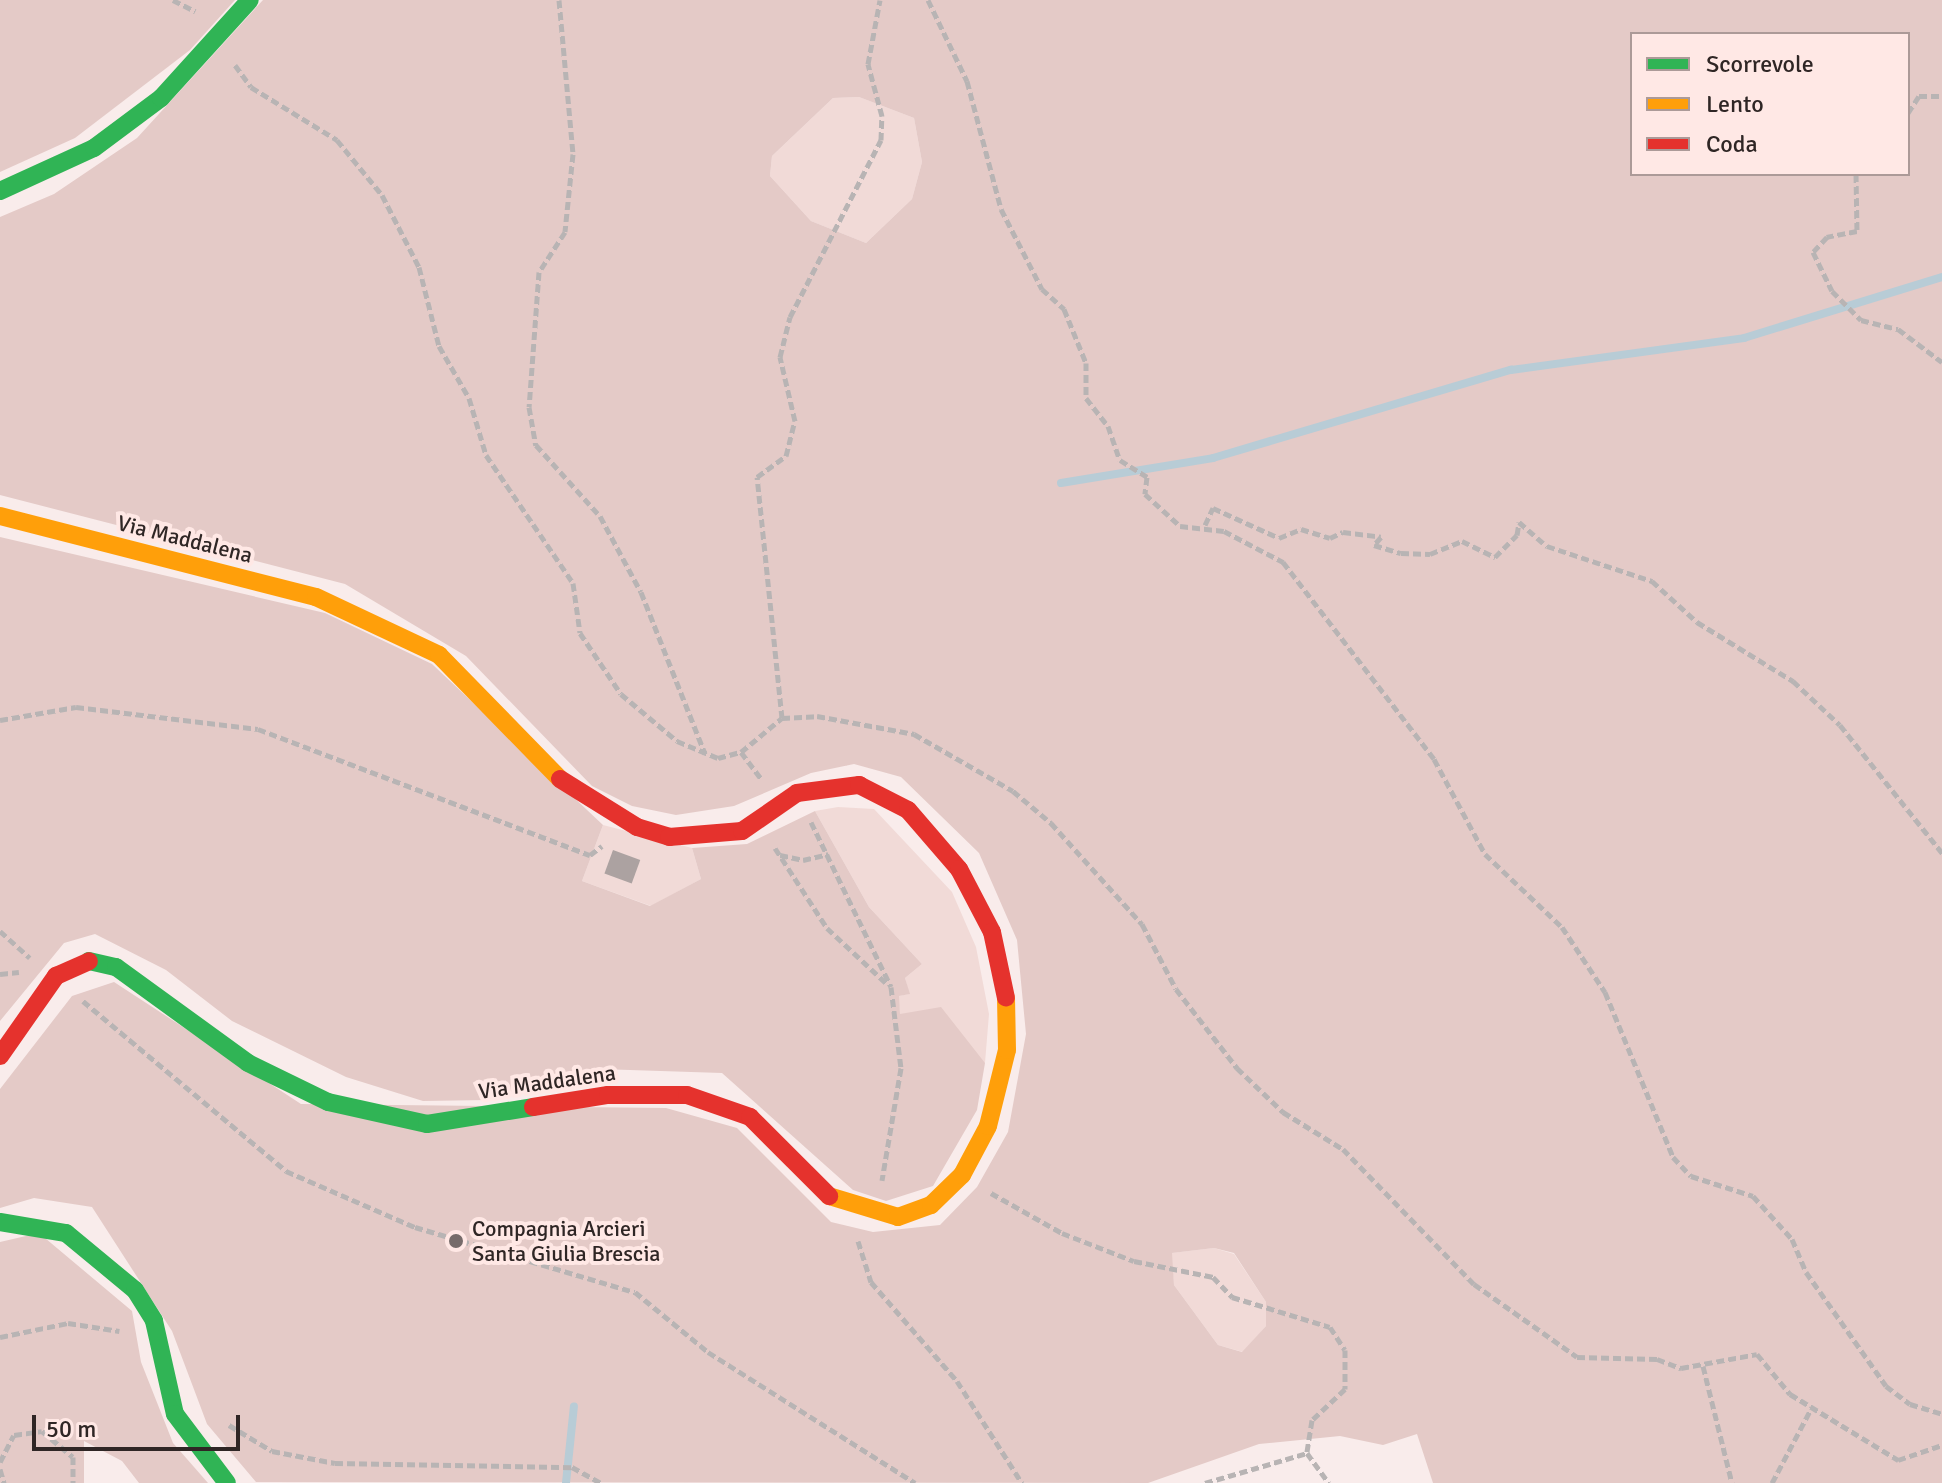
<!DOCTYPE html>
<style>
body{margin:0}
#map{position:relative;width:1942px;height:1483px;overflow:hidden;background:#f9eceb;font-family:Signika,sans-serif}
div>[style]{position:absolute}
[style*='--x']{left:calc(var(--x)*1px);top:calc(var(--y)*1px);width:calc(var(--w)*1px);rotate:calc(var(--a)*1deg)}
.green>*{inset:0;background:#f1dad7}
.forest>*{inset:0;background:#e4cac7}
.stream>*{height:8px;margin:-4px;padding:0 4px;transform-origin:4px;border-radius:4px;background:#b8ccd6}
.building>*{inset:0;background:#aca2a1;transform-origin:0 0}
.path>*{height:5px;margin-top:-2.5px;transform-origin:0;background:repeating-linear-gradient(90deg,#b8b4b4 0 8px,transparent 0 12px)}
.fast>*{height:18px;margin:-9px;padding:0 9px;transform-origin:9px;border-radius:9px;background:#30b455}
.slow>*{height:18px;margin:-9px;padding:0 9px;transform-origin:9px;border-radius:9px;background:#ff9f0a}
.jam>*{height:18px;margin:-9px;padding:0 9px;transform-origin:9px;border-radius:9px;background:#e5322d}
.dots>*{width:22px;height:22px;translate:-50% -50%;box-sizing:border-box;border:4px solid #ffe8e5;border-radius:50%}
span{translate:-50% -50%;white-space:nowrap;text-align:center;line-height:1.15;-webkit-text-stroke:8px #ffe8e5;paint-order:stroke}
.street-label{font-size:22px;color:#2f2625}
.poi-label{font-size:22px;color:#2f2625}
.left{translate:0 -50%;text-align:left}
.legend{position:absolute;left:1630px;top:32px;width:280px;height:144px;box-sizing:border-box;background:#ffe8e5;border:2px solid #ac9a98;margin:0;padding:10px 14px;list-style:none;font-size:24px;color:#2f2625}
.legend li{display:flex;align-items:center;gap:16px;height:40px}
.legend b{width:40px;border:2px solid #ac9a98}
.scale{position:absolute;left:32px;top:1415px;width:208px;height:36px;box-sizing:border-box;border:4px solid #2f2625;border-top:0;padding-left:10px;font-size:24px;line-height:28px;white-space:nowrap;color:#2f2625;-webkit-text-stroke:6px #ffe8e5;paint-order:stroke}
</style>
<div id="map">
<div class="green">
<i style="clip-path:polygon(859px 97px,914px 118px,922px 162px,912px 199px,866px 243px,811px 221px,770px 176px,772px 156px,833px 98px)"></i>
<i style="clip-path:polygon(838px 807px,874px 809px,952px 892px,976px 947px,989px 1014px,985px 1063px,900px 1015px,898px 996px,909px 994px,905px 978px,922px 964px,869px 907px,815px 811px)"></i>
<i style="clip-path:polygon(603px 825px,692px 848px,701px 879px,651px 906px,582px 881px)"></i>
<i style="clip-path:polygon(1214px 1248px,1234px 1254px,1266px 1302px,1266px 1326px,1243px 1352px,1218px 1345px,1174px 1285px,1171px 1253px)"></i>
</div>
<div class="forest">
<i style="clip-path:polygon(0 0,235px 0,190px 50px,75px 138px,0 172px)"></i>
<i style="clip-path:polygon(evenodd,263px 0,1942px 0,1942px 1483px,1433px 1483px,1417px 1434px,1383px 1445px,1340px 1436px,1259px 1444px,1148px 1483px,256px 1482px,207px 1424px,172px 1331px,92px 1207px,34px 1198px,0 1208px,0 1089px,72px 996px,114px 982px,301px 1104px,666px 1108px,737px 1128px,831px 1222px,873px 1232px,940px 1225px,977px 1187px,1008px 1132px,1026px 1034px,1017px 940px,979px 853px,901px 777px,854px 764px,811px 773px,734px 806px,676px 815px,632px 806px,592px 786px,466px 656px,345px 584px,0 495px,0 217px,54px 194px,137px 138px,263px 0,1632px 34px,1908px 34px,1908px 174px,1632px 174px,1632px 34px,263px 0,859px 97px,914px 118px,922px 162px,912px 199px,866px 243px,811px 221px,770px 176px,772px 156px,833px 98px,859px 97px,263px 0,1214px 1248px,1234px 1253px,1266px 1302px,1266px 1326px,1242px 1352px,1218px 1345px,1174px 1285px,1172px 1253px,1214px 1248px)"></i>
<i style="clip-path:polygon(0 537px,325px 613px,432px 664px,603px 825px,582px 881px,650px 906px,701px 879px,692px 848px,747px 844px,815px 811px,869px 907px,922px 964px,905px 978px,910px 994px,899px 996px,900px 1014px,941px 1007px,985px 1063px,977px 1110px,933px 1186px,886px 1201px,853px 1190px,722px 1073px,599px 1069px,486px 1100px,423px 1101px,346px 1077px,232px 1021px,166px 970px,95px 934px,64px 943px,0 1021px)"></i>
<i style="clip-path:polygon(39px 1233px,132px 1311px,141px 1362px,173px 1443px,208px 1483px,139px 1483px,122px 1461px,84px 1441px,84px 1483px,0 1483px,0 1242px)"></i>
</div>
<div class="stream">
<i style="--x:1061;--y:483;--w:154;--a:-9.3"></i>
<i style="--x:1213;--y:458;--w:311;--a:-16.5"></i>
<i style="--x:1511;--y:370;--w:235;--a:-7.8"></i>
<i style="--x:1744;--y:338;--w:207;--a:-17.1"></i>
<i style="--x:566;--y:1483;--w:77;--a:-84.1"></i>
</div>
<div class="building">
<i style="left:613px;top:850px;width:29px;height:25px;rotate:20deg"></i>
</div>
<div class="path">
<i style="--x:173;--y:0;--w:25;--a:27"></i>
<i style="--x:559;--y:0;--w:155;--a:84.8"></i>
<i style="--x:573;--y:154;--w:78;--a:95.9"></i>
<i style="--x:565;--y:232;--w:48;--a:123"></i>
<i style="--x:539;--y:272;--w:135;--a:94.2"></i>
<i style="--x:529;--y:407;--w:39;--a:80"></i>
<i style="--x:536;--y:445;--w:96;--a:48"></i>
<i style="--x:600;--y:516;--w:86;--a:61.7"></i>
<i style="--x:641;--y:592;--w:174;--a:68.4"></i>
<i style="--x:928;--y:0;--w:90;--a:64.3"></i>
<i style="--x:967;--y:81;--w:132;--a:75.1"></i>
<i style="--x:1001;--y:209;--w:90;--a:62.9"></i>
<i style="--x:1042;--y:289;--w:30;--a:42"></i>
<i style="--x:1064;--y:309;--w:58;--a:67.8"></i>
<i style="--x:1086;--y:363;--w:35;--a:90"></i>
<i style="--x:1086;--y:398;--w:36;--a:52"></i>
<i style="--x:1108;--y:426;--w:36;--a:71"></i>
<i style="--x:1120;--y:460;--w:32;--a:32"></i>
<i style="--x:1147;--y:477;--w:17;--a:97"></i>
<i style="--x:1145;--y:494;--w:47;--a:42.4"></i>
<i style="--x:1180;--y:526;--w:44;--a:6.5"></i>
<i style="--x:1224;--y:531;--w:67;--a:27.7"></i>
<i style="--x:1283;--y:562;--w:248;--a:52.5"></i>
<i style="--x:1434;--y:759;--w:108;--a:61.8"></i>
<i style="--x:1485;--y:854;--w:106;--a:43.5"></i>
<i style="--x:1562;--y:927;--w:78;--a:56.5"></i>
<i style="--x:1605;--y:992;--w:178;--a:67.6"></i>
<i style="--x:1673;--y:1157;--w:26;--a:47"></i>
<i style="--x:1691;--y:1176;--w:65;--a:17.9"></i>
<i style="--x:1753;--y:1196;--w:58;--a:47.8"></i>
<i style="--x:1792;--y:1239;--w:36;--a:67"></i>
<i style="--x:1806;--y:1272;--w:139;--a:54.9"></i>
<i style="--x:1886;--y:1386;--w:30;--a:37"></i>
<i style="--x:1910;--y:1404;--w:34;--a:17"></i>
<i style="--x:235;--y:65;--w:27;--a:54"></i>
<i style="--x:251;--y:87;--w:101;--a:31.6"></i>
<i style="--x:337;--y:140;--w:71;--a:50.7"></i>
<i style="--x:382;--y:195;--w:81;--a:62.8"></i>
<i style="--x:419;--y:267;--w:81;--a:75.8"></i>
<i style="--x:439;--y:346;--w:60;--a:60"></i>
<i style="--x:469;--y:398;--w:59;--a:73.4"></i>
<i style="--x:486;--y:455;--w:155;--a:55.8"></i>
<i style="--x:573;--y:583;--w:50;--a:82"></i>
<i style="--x:580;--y:633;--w:73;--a:56.1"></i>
<i style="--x:621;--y:694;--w:73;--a:40"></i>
<i style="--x:677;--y:741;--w:44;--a:22.5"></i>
<i style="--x:718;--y:758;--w:24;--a:-15"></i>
<i style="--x:741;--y:752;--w:53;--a:-39.7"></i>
<i style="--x:782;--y:718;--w:35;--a:-3"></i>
<i style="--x:817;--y:716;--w:99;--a:10.5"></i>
<i style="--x:914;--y:734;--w:114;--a:29.9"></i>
<i style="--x:1013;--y:791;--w:50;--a:40.1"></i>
<i style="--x:1051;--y:823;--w:136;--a:48"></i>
<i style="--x:1142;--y:924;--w:73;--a:62.4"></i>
<i style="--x:1176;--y:989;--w:100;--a:52.3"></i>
<i style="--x:1237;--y:1068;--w:64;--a:43.7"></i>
<i style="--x:1283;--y:1112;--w:70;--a:31.7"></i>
<i style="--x:1343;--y:1149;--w:188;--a:45.9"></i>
<i style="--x:1474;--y:1284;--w:126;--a:35.3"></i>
<i style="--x:1577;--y:1357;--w:80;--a:1.4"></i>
<i style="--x:1657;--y:1359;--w:26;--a:21"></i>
<i style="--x:1681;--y:1368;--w:77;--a:-10.4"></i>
<i style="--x:1757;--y:1354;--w:52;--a:50.5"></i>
<i style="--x:1790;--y:1394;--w:127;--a:31.4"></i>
<i style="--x:1898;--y:1460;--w:46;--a:-18.8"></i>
<i style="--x:1908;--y:113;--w:20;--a:-57"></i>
<i style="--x:1919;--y:96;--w:23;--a:0"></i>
<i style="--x:1856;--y:174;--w:57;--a:89"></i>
<i style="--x:1857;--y:231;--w:31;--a:169"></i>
<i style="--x:1827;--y:237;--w:21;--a:133"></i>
<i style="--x:1813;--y:252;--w:43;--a:64"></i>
<i style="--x:1832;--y:291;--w:41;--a:45"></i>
<i style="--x:1861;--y:320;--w:38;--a:14"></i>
<i style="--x:1898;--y:329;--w:55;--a:36.9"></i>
<i style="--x:1205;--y:525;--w:19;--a:-65"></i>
<i style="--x:1213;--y:508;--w:72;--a:24.4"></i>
<i style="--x:1279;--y:538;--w:24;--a:-22"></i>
<i style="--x:1301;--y:529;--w:30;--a:17"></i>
<i style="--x:1330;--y:538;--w:14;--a:-25"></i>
<i style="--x:1343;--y:532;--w:38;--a:7"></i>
<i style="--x:1381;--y:537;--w:11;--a:131"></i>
<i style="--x:1374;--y:545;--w:28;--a:17"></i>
<i style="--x:1401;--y:553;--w:29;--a:2"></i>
<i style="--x:1430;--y:554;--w:35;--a:-22"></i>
<i style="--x:1462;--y:541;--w:37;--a:26"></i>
<i style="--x:1495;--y:557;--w:31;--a:-45"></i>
<i style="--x:1517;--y:535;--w:13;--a:-81"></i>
<i style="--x:1519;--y:522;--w:37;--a:41"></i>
<i style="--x:1547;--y:546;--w:111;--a:18.4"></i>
<i style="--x:1652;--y:581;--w:61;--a:42.3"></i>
<i style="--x:1697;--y:622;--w:113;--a:31.6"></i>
<i style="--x:1793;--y:681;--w:64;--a:43.1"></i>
<i style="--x:1840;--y:725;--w:164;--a:51.4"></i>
<i style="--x:782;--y:718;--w:242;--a:-95.9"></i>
<i style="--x:757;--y:477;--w:36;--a:-36"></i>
<i style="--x:786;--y:456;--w:36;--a:-76"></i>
<i style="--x:795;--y:421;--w:66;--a:-103.2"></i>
<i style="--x:780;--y:357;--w:41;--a:-76"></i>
<i style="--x:790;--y:317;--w:199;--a:-62.8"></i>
<i style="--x:881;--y:140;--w:24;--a:-88"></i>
<i style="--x:882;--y:116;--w:54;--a:-105.1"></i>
<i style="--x:868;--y:64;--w:65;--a:-79.4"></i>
<i style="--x:0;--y:720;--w:77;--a:-9.7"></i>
<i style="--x:76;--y:707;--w:183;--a:6.9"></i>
<i style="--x:258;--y:729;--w:355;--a:20.8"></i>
<i style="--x:590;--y:855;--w:15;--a:-37"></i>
<i style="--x:741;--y:752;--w:35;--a:53"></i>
<i style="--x:811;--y:822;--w:183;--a:64.1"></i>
<i style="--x:891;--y:987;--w:82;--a:83"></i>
<i style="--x:901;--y:1068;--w:114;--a:99.6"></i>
<i style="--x:775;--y:848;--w:95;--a:57"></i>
<i style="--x:827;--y:928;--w:82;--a:43"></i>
<i style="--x:780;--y:855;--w:24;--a:12"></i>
<i style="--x:803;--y:860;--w:26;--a:-13"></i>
<i style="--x:0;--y:931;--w:40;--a:42"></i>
<i style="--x:0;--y:974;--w:19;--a:-6"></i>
<i style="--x:83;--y:1001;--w:265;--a:39.9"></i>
<i style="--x:286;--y:1171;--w:141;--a:23.5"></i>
<i style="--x:415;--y:1227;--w:229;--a:16.5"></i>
<i style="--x:635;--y:1292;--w:94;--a:39.4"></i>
<i style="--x:708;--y:1352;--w:245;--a:32.3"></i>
<i style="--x:991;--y:1193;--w:81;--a:29.4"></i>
<i style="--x:1062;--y:1233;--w:77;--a:21.3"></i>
<i style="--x:1134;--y:1261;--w:81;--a:11.4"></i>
<i style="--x:1213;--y:1277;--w:28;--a:46"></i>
<i style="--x:1232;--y:1297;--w:102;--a:17"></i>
<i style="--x:1330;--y:1327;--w:27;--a:57"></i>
<i style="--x:1345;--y:1350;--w:39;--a:90"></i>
<i style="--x:1345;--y:1389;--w:45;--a:136.8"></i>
<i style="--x:1312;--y:1420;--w:33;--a:99"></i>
<i style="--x:858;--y:1241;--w:43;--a:72.4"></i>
<i style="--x:871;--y:1282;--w:131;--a:49"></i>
<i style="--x:957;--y:1381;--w:121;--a:57.5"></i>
<i style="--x:0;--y:1337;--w:69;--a:-11.6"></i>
<i style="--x:68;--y:1323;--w:52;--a:8.9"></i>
<i style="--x:1703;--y:1366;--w:121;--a:76.1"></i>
<i style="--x:229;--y:1425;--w:50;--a:31.2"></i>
<i style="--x:272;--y:1451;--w:64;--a:10.8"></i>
<i style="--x:335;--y:1463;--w:237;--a:1"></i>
<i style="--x:572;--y:1467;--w:33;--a:29"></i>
<i style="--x:0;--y:1462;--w:30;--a:-63"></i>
<i style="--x:14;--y:1435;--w:28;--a:-8"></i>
<i style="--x:42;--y:1431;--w:40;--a:40"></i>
<i style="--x:73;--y:1457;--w:26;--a:90"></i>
<i style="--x:0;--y:1469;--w:15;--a:74"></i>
<i style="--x:1205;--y:1483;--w:106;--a:-16.4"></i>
<i style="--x:1307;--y:1453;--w:37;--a:54"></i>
<i style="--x:1772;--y:1483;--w:86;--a:-62.2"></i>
</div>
<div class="fast">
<i style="--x:0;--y:191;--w:103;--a:-24.6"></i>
<i style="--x:94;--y:148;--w:84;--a:-36.7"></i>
<i style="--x:161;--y:98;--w:132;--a:-47.8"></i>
<i style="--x:89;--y:961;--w:28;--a:13"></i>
<i style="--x:116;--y:967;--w:163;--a:36"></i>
<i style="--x:248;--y:1063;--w:89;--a:26"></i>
<i style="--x:328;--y:1102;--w:101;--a:12.5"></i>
<i style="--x:427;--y:1124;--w:107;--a:-9.1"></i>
<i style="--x:0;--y:1222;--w:67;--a:9.5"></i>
<i style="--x:66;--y:1233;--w:89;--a:39.6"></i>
<i style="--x:135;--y:1290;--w:36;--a:58"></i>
<i style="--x:154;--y:1321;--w:95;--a:77.3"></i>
<i style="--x:175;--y:1414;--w:86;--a:53"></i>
</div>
<div class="slow">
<i style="--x:0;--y:516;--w:326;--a:14.4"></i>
<i style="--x:316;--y:597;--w:136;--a:25.2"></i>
<i style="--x:439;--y:655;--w:173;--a:45.7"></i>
<i style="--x:829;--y:1196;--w:72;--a:16.9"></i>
<i style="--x:898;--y:1217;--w:35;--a:-20"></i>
<i style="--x:931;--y:1205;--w:43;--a:-44.1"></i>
<i style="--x:962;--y:1175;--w:55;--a:-62"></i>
<i style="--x:988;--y:1126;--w:78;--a:-76"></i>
<i style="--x:1007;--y:1050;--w:52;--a:-91.1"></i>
</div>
<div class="jam">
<i style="--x:560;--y:779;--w:91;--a:31.9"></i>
<i style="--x:637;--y:827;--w:34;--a:17"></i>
<i style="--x:669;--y:837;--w:73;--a:-4.7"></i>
<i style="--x:742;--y:831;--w:67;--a:-34.6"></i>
<i style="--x:797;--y:793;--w:63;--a:-7.4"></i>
<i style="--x:859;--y:785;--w:55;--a:27"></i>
<i style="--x:908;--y:810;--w:78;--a:49.2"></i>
<i style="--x:959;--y:869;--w:71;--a:62.4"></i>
<i style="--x:992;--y:932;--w:67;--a:78"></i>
<i style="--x:0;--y:1056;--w:98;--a:-55"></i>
<i style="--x:56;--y:976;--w:36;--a:-24"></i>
<i style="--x:533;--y:1107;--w:76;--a:-9.1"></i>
<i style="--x:608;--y:1095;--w:79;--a:0"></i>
<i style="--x:687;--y:1095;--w:67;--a:19.2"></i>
<i style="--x:750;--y:1117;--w:112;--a:45"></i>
</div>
<div class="dots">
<i style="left:456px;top:1241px;background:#766b6a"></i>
</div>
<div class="street-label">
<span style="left:185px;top:539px;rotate:14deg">Via Maddalena</span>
<span style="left:547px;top:1082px;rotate:-8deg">Via Maddalena</span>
</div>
<div class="poi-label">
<span class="left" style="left:472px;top:1241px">Compagnia Arcieri<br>Santa Giulia Brescia</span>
</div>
<ul class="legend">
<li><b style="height:10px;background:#30b455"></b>Scorrevole</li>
<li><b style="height:10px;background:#ff9f0a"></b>Lento</li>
<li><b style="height:10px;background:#e5322d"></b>Coda</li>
</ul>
<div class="scale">50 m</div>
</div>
